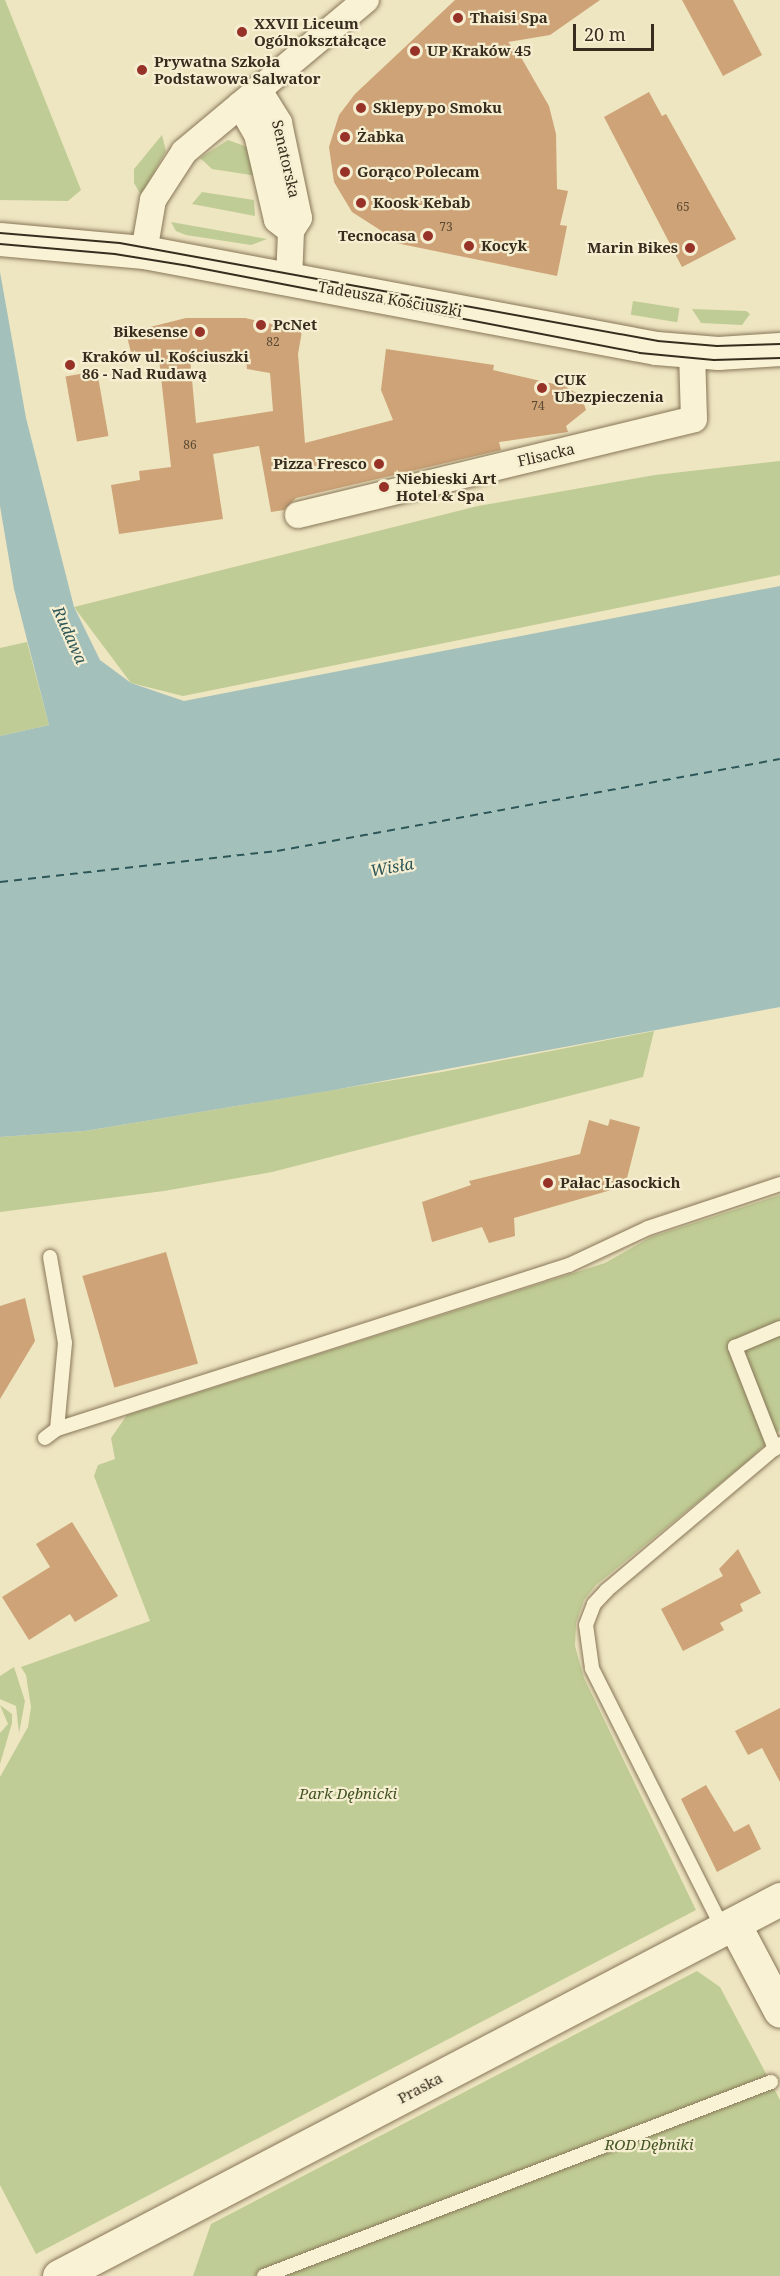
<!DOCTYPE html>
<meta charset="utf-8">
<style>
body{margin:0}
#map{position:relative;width:780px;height:2276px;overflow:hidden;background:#eee5c1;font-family:"Noto Serif",serif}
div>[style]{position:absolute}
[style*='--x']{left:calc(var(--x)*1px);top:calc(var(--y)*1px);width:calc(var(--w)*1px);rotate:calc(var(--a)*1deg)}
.green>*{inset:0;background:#c0cc95;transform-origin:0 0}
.water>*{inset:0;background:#a4c0bb}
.ferry>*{height:1.5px;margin-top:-0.75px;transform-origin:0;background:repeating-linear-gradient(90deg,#2c5657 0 8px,transparent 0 14px)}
.building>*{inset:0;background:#cda377;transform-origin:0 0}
.roads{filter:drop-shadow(0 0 2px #887658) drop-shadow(0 0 2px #887658)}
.lane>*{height:14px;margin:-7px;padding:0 7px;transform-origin:7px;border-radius:7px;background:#f9f2d4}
.street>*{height:26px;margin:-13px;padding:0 13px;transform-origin:13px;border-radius:13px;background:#f9f2d4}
.secondary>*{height:33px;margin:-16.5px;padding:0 16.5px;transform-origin:16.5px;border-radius:16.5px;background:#f9f2d4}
.tram>*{height:1.5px;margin:-0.75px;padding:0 0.75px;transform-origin:0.75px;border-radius:0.75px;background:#372c1d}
.dots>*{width:16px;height:16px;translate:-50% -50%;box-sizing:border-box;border:3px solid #f6eed1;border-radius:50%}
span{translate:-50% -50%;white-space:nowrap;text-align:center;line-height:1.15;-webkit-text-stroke:4.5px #f6eed1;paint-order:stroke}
.number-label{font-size:12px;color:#5c4a34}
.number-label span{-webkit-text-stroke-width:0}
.poi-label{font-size:15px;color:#372c1d;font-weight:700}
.left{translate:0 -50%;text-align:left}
.right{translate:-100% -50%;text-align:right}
.street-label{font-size:15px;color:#372c1d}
.park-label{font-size:15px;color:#435423;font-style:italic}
.water-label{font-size:16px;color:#2c5657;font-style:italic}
.scale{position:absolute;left:573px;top:24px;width:81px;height:27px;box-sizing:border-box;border:3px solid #372c1d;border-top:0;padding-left:8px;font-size:18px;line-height:21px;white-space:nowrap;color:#372c1d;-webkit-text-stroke:4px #f6eed1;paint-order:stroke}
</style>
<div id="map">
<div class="green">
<i style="clip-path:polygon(0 0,5px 0,81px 190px,68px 201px,0 200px)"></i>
<i style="clip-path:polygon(162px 135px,166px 151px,141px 195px,134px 183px,134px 169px)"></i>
<i style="clip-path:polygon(228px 140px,250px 148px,257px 176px,212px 169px,200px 158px)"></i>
<i style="clip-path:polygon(202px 192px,254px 200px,255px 216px,192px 204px)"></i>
<i style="clip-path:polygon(171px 222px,267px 239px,251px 245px,186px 235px,176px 231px)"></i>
<i style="left:633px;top:301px;width:47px;height:14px;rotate:9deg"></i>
<i style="clip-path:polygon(692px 309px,746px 311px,750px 314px,742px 325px,701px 323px)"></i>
<i style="clip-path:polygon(780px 461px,780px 575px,183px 696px,131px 683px,74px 607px,478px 506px,655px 475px)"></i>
<i style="clip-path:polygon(27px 642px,49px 725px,0 736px,0 648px)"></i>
<i style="clip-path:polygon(654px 1031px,643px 1077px,272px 1172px,164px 1191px,0 1212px,0 1137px,85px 1131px,442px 1072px)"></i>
<i style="clip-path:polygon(780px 1195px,780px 1430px,749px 1460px,596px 1585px,584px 1600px,576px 1623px,575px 1646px,584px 1678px,696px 1910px,36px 2254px,0 2185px,0 1777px,28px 1727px,31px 1707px,26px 1675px,21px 1667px,150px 1621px,94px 1476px,98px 1465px,115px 1459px,111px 1438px,127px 1415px,605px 1263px,651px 1237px)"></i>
<i style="clip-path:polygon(14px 1667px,25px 1701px,19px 1733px,16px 1706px,0 1699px,0 1676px)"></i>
<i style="clip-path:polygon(0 1705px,12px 1714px,12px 1723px,0 1764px,0 1733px,8px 1724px)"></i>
<i style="clip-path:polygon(697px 1971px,720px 1987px,780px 2100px,780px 2276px,193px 2276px,211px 2224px)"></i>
</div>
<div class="water">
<i style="clip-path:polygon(0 272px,26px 418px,74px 607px,100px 660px,131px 683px,184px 701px,780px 586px,780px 1007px,334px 1090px,85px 1131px,0 1137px,0 736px,49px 725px,14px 589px,0 506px)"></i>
</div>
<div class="ferry">
<i style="--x:0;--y:882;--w:279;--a:-6.4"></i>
<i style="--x:277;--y:851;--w:511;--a:-10.36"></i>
</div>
<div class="building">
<i style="clip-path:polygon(455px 0,600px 0,550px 35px,508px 42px,522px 59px,549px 106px,556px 134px,557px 189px,568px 191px,560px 225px,567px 226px,557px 276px,391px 242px,391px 237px,352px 212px,334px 182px,329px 147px,339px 115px,355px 94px)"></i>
<i style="clip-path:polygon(682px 0,733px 0,762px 55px,723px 76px)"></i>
<i style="clip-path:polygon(649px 92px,662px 116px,666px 114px,736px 239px,682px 267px,604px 117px)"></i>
<i style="clip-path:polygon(evenodd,186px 318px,245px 318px,302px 331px,298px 354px,305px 443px,393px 420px,381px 390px,386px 349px,494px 365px,493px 370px,554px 384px,556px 381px,581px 396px,586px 410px,566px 426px,568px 432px,499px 442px,501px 450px,296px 498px,284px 510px,271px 512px,259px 446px,213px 454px,223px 519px,119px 534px,111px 485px,140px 480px,139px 471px,171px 467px,158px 350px,132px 356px,126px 333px,186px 318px,190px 358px,246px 359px,247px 369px,270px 373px,273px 411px,196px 423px,190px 358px)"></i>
<i style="left:97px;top:371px;width:66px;height:32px;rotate:80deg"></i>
<i style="clip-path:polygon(610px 1119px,640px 1127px,625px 1186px,514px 1218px,515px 1236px,489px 1243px,482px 1227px,432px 1242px,422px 1202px,471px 1185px,469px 1181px,580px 1154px,589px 1120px,608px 1126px)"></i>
<i style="left:166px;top:1252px;width:116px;height:87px;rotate:74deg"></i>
<i style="clip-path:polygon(25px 1298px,35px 1341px,0 1399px,0 1306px)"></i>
<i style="clip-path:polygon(72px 1522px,118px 1596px,75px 1622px,70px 1614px,29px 1640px,2px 1597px,50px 1567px,36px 1544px)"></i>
<i style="clip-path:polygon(738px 1549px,761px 1593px,740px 1604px,743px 1611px,720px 1623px,724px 1630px,683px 1651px,661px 1609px,723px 1576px,719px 1569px)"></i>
<i style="clip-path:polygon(780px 1708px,780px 1782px,762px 1748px,748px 1755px,735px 1731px)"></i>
<i style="clip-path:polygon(706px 1785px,734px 1832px,749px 1824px,761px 1849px,717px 1872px,681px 1799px)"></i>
</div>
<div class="roads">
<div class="lane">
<i style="--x:50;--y:1257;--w:87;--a:80.1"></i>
<i style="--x:65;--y:1343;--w:86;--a:95.3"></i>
<i style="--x:45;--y:1438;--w:15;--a:-37"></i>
<i style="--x:57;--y:1429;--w:538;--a:-17.76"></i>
<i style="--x:569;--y:1265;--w:87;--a:-25.1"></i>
<i style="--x:648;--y:1228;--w:139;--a:-18.4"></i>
<i style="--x:775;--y:1449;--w:110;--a:-111.4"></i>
<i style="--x:735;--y:1347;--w:49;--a:-22.9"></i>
<i style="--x:723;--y:1929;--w:292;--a:-116.7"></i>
<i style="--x:592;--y:1668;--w:43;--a:-97.9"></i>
<i style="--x:586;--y:1625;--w:22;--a:-69"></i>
<i style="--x:594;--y:1604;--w:19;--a:-47"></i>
<i style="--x:607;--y:1590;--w:226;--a:-40.2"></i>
<i style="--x:264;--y:2276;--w:543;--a:-20.94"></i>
</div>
<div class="street">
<i style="--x:258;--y:89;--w:40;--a:58"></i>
<i style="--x:279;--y:123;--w:97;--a:78.1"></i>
<i style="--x:299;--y:218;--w:15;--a:122"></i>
<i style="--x:291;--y:231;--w:49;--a:92.3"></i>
<i style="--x:240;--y:105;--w:34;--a:60"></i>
<i style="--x:257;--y:134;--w:88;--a:76.9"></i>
<i style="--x:277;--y:220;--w:18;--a:38"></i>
<i style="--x:144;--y:252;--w:53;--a:-80.2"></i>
<i style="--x:153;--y:200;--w:57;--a:-57.1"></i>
<i style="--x:184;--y:152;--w:237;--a:-39.9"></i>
<i style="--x:298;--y:515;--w:407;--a:-13.6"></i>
<i style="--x:694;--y:419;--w:66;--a:-91.7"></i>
</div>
<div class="secondary">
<i style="--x:0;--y:239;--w:145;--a:5.2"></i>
<i style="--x:144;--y:252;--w:521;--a:10.62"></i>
<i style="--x:656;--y:348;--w:62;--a:4.6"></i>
<i style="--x:718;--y:353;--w:62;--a:-3.7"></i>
<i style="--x:734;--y:1924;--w:98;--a:62.1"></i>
<i style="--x:59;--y:2276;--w:814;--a:-27.6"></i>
</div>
</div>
<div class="tram">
<i style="--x:0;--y:233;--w:120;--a:4.8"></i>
<i style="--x:120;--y:243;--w:547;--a:10.32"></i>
<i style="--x:658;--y:341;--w:59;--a:4.8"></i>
<i style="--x:717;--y:346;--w:63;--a:-1.8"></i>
<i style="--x:0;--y:244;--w:115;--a:5"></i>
<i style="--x:115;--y:254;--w:75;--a:9.2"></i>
<i style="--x:189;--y:266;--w:459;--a:10.9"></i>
<i style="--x:640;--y:353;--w:74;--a:5.4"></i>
<i style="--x:714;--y:360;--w:66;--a:-1.7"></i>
</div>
<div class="dots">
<i style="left:458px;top:18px;background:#973228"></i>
<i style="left:242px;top:32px;background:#973228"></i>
<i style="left:415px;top:51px;background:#973228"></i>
<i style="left:142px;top:70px;background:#973228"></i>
<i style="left:361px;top:108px;background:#973228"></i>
<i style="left:345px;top:137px;background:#973228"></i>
<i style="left:345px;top:172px;background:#973228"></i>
<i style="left:361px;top:203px;background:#973228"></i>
<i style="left:428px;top:236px;background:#973228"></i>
<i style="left:469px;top:246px;background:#973228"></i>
<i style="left:690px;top:248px;background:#973228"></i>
<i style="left:261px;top:325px;background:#973228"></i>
<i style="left:200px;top:332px;background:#973228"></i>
<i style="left:70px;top:365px;background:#973228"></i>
<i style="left:542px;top:388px;background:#973228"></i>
<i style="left:379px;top:464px;background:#973228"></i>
<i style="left:384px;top:487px;background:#973228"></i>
<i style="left:548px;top:1183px;background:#973228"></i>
</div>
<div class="number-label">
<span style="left:683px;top:207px">65</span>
<span style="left:446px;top:227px">73</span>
<span style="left:273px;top:342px">82</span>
<span style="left:538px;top:406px">74</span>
<span style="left:190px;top:445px">86</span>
</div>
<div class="poi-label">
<span class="left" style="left:470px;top:18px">Thaisi Spa</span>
<span class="left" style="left:254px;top:32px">XXVII Liceum<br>Ogólnokształcące</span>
<span class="left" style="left:427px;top:51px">UP Kraków 45</span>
<span class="left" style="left:154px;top:70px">Prywatna Szkoła<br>Podstawowa Salwator</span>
<span class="left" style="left:373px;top:108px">Sklepy po Smoku</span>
<span class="left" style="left:357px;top:137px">Żabka</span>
<span class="left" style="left:357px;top:172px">Gorąco Polecam</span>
<span class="left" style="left:373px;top:203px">Koosk Kebab</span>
<span class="right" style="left:416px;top:236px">Tecnocasa</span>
<span class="left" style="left:481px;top:246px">Kocyk</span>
<span class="right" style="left:678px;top:248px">Marin Bikes</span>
<span class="left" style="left:273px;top:325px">PcNet</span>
<span class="right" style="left:188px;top:332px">Bikesense</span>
<span class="left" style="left:82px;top:365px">Kraków ul. Kościuszki<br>86 - Nad Rudawą</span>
<span class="left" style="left:554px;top:388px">CUK<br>Ubezpieczenia</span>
<span class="right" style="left:367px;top:464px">Pizza Fresco</span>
<span class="left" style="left:396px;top:487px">Niebieski Art<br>Hotel &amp; Spa</span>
<span class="left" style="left:560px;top:1183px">Pałac Lasockich</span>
</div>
<div class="street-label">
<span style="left:286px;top:159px;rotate:77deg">Senatorska</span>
<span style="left:390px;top:299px;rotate:10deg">Tadeusza Kościuszki</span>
<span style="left:546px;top:455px;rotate:-13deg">Flisacka</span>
<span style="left:420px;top:2088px;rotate:-28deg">Praska</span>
</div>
<div class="park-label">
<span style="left:348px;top:1794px">Park Dębnicki</span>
<span style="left:649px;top:2145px">ROD Dębniki</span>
</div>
<div class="water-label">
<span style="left:70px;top:635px;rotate:66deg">Rudawa</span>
<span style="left:392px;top:867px;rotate:-10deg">Wisła</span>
</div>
<div class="scale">20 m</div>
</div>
